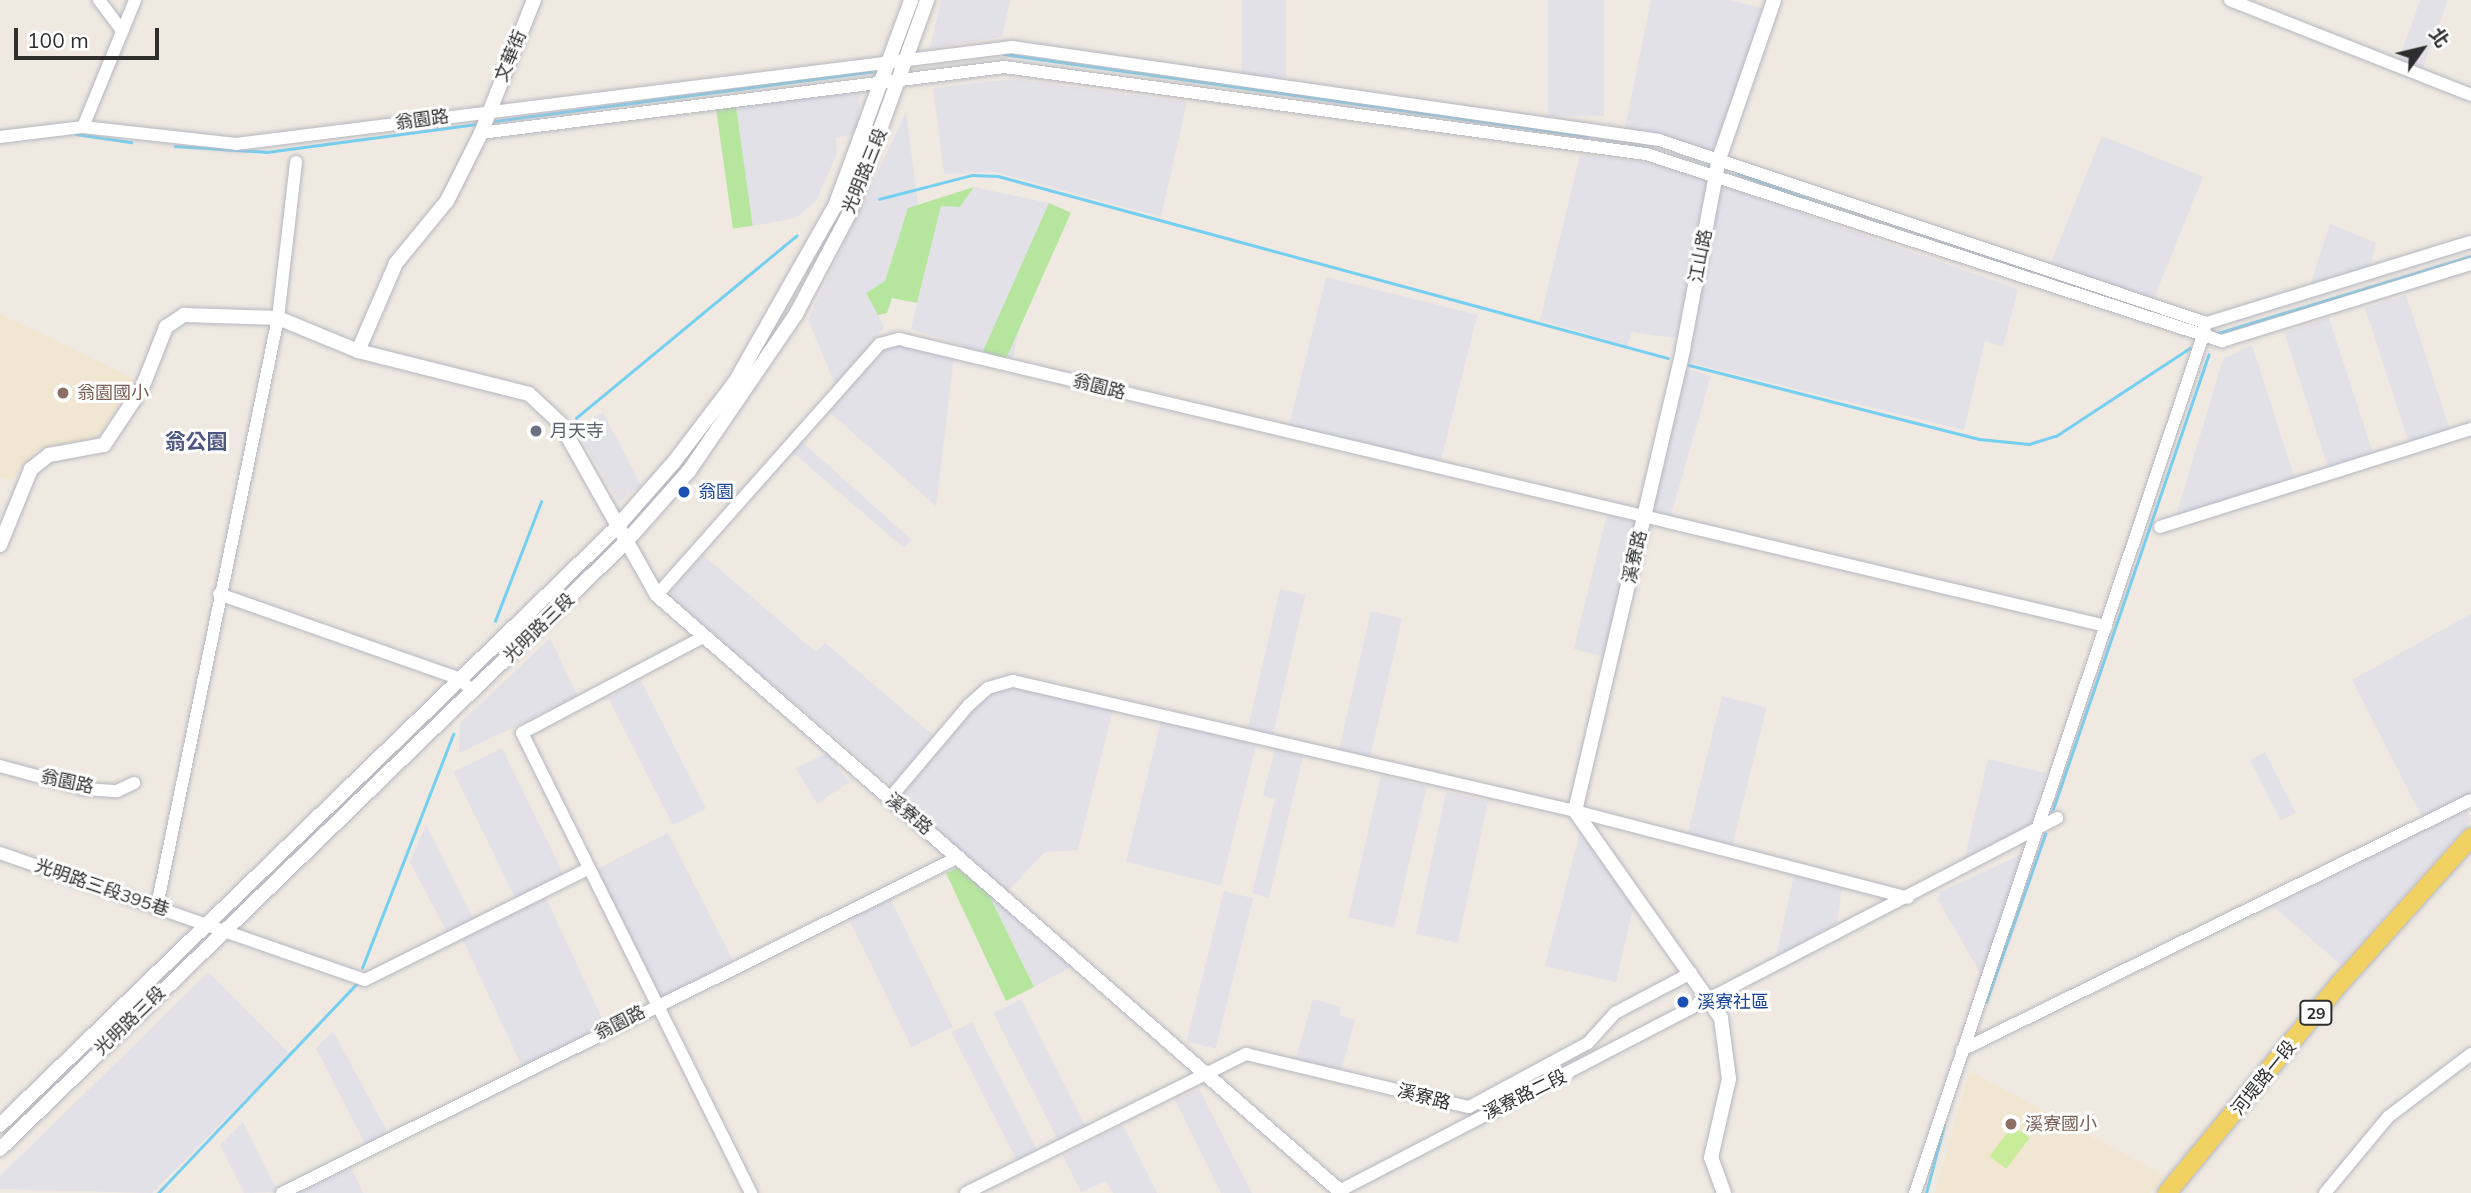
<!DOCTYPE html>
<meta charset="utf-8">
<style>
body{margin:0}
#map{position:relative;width:2471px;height:1193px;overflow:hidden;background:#efe9e1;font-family:Mulish,"Noto Sans TC",sans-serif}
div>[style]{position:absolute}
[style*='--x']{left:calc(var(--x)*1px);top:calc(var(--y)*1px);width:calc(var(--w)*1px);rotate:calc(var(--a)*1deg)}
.industrial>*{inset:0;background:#e3e1e8;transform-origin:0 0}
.education>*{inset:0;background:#f0e6d1}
.green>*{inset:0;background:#b6e59e;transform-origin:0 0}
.pitch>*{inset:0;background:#c9ec9a;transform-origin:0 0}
.stream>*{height:2.5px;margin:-1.25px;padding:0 1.25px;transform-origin:1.25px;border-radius:1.25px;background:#75cff0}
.roads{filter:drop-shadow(0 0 2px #b4b7c1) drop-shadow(0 0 2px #b4b7c1)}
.minor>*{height:12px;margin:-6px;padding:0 6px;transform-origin:6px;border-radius:6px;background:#fff}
.tertiary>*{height:14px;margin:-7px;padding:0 7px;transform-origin:7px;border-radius:7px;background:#fff}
.primary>*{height:18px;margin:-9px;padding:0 9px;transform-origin:9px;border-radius:9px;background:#f2d163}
.dots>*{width:19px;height:19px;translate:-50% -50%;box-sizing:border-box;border:4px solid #fff;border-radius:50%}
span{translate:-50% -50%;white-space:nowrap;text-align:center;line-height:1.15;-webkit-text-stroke:6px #fff;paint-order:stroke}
.shield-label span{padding:2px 5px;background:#fff;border:2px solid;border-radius:5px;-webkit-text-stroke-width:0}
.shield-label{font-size:16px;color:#2e2e2e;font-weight:700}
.street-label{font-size:18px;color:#2e2e2e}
.education-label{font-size:18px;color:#785e54}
.left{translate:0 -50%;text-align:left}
.worship-label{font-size:18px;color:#5b616d}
.transit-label{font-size:18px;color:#164399}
.quarter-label{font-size:21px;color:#4d5680;font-weight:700}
.north{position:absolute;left:2387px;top:14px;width:70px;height:70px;-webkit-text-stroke:5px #fff;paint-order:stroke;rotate:56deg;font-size:19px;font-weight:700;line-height:28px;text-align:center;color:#2e2e2e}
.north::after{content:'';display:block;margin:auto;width:24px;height:32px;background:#2e2e2e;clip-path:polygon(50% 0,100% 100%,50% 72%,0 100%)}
.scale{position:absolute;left:14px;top:28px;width:145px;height:32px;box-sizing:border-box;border:4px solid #2e2e2e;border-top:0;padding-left:9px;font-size:21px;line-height:24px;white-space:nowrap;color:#2e2e2e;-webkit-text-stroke:5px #fff;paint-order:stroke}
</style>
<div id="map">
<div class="industrial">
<i style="clip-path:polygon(941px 0,1010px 0,1002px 37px,930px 48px)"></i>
<i style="left:1242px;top:0;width:44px;height:77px"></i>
<i style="left:1548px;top:0;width:56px;height:116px"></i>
<i style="clip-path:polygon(1651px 0,1730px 0,1762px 8px,1724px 134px,1709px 152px,1624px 133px)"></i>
<i style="clip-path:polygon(2420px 0,2448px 0,2421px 72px,2397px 65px)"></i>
<i style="clip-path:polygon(1014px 79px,1187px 102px,1161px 217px,995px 172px,944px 174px,933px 88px)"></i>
<i style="clip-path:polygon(860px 91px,858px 133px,836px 138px,837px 154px,816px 201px,796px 218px,752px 226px,736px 107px)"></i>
<i style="clip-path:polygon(906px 112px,918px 205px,908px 209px,885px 281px,867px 293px,884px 327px,835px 384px,808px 320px)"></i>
<i style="left:2102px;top:136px;width:109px;height:140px;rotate:22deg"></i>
<i style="clip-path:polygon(1580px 155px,1659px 164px,1709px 179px,1681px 339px,1632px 332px,1627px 346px,1540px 320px)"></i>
<i style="clip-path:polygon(1720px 185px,2018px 289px,2003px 347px,1985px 341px,1964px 430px,1686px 362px)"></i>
<i style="clip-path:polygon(974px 187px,1049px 203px,1012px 361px,911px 329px,941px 205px,960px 207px)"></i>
<i style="clip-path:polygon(2330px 224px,2376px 243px,2369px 272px,2308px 291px)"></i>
<i style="left:1326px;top:277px;width:156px;height:154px;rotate:14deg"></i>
<i style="left:2406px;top:295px;width:142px;height:43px;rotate:72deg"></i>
<i style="left:2329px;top:318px;width:143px;height:47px;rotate:72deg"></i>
<i style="clip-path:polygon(888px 343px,954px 358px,936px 506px,828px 411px)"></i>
<i style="clip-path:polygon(2252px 345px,2295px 479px,2175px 519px,2223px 359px)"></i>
<i style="left:1683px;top:368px;width:29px;height:149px;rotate:16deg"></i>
<i style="clip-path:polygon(603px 412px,641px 485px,619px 502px,576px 429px)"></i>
<i style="clip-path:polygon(800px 440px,912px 540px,904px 548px,791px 451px)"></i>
<i style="left:1607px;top:515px;width:33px;height:138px;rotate:14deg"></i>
<i style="clip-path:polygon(703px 555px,816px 652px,825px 643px,935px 737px,893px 786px,672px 600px,670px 594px)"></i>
<i style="left:1280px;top:589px;width:26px;height:148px;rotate:13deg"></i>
<i style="left:1371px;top:611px;width:32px;height:149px;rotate:13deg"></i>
<i style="clip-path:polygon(2471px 614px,2471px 796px,2423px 819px,2352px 680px)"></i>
<i style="clip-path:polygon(550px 638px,578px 697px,459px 753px,460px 723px)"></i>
<i style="left:641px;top:681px;width:143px;height:37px;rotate:63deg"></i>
<i style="clip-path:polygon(1000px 683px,1113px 709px,1078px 850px,1045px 852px,1007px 892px,898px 794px,987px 690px)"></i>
<i style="left:1722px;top:696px;width:46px;height:144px;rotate:14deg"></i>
<i style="left:1161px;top:721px;width:98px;height:145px;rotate:14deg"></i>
<i style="left:502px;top:748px;width:142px;height:54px;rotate:64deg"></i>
<i style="clip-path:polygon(1275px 749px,1303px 756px,1269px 898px,1252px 893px,1275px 799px,1263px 796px)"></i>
<i style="left:2265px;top:752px;width:68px;height:17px;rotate:63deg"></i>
<i style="clip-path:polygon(827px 753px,849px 782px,817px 804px,796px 768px)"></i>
<i style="clip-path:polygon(1988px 759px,2046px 773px,2031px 828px,1964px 861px)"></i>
<i style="left:1381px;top:776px;width:47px;height:145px;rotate:13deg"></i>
<i style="left:1446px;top:792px;width:43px;height:145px;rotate:12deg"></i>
<i style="clip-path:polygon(2466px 807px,2471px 820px,2341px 965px,2273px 906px)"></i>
<i style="clip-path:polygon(426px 824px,474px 920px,448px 934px,410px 862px)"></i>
<i style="clip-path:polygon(1580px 832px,1634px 905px,1616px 982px,1545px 966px)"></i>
<i style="left:668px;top:833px;width:145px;height:84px;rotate:63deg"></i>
<i style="clip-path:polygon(2024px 853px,1982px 976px,1938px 900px,1940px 892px)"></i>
<i style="clip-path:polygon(1794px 875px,1842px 887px,1837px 923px,1776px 957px)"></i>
<i style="left:1224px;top:891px;width:30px;height:155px;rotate:14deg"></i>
<i style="clip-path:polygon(988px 893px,1071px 961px,1071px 967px,1034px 987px)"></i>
<i style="left:888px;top:894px;width:148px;height:46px;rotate:64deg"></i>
<i style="left:546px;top:898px;width:144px;height:93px;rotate:65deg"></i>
<i style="clip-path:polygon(209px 972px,290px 1054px,152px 1193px,0 1189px,0 1176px)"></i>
<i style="left:1021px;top:999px;width:145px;height:31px;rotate:63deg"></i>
<i style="clip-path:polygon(1313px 999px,1341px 1007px,1339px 1015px,1355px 1020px,1341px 1071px,1296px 1059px)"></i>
<i style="left:972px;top:1022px;width:148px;height:23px;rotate:63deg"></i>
<i style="clip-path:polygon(333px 1031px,390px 1137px,367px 1148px,316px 1048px)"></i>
<i style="clip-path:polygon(1199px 1089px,1252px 1193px,1221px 1193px,1175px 1100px)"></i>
<i style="clip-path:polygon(243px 1122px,278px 1192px,244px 1193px,220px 1145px)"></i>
<i style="clip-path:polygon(1123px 1125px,1157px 1193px,1113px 1193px,1106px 1181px,1081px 1192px,1063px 1156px)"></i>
<i style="clip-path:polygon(350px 1165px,363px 1193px,295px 1193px)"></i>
</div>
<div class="education">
<i style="clip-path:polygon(0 314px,135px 379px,94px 443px,36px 450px,11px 480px,0 478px)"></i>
<i style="clip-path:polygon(1970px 1071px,2165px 1176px,2150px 1193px,1935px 1193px)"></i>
</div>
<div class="green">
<i style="left:736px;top:107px;width:120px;height:20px;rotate:82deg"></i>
<i style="clip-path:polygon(974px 187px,960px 207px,941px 206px,917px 303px,892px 298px,887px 313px,878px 315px,866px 293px,885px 281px,908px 208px)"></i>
<i style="left:1049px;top:203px;width:24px;height:162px;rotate:24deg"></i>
<i style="clip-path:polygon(958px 868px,988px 893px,1034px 987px,1006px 1001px,946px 873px)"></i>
</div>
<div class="pitch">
<i style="left:2013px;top:1125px;width:21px;height:39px;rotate:37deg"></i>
</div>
<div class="stream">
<i style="--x:1004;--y:54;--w:588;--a:8.02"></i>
<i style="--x:495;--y:121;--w:381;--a:-7.5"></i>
<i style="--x:76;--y:134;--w:56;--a:8.3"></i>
<i style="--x:175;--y:146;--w:92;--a:3.7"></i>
<i style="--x:267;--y:152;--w:211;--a:-7.6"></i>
<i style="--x:1738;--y:173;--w:85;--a:20.8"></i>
<i style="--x:879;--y:199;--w:96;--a:-14.5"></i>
<i style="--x:972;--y:175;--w:26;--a:2"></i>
<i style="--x:998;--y:176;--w:694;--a:15.2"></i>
<i style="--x:2215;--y:334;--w:268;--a:-16.9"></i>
<i style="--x:1689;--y:365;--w:299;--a:14.3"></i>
<i style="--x:1979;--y:439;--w:50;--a:5.7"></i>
<i style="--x:2029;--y:444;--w:28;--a:-17"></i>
<i style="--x:2056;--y:436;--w:160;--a:-33.3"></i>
<i style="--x:576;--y:418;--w:286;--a:-39.6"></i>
<i style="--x:495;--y:621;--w:128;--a:-68.9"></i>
<i style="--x:2053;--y:809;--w:480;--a:-71.1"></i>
<i style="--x:362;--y:968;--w:251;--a:-68.7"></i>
<i style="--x:1986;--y:1002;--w:178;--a:-70.6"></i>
<i style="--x:158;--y:1193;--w:288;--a:-46.5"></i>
<i style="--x:1926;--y:1193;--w:70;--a:-75.2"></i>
</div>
<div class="roads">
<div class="minor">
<i style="--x:99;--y:0;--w:39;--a:53"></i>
<i style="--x:2230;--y:0;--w:259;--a:21.5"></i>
<i style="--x:83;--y:127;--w:137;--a:-67.7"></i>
<i style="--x:481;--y:133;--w:527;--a:-7.19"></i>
<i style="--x:1004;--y:67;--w:648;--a:7.72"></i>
<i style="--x:1646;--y:154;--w:606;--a:17.99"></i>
<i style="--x:2222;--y:341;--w:261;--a:-17.2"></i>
<i style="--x:0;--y:137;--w:84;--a:-6.9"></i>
<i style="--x:83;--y:127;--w:154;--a:6.3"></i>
<i style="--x:236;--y:144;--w:782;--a:-7.13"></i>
<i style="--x:1012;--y:47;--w:654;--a:8.18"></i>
<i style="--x:1659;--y:140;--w:578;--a:18.47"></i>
<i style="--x:2207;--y:323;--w:276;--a:-17.1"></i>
<i style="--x:2160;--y:527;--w:326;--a:-17.5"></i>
<i style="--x:219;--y:594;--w:256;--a:19.4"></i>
<i style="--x:460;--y:679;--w:18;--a:45"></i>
<i style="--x:657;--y:595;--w:336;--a:-48.4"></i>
<i style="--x:880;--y:344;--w:20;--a:-15"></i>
<i style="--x:899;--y:339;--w:1241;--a:13.38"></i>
<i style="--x:705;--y:636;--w:207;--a:152.1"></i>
<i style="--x:522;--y:733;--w:514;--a:63.53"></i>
<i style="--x:0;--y:766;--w:88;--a:15.1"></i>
<i style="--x:85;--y:789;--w:32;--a:4"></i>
<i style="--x:117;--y:791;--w:19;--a:-25"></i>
<i style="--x:890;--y:798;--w:122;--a:-49.7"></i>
<i style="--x:969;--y:705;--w:25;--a:-42"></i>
<i style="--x:988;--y:688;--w:26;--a:-16"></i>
<i style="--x:1013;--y:681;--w:577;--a:13.02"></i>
<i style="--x:1575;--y:811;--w:344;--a:14.6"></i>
<i style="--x:0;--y:853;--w:386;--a:19.2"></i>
<i style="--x:365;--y:980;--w:249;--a:-26.5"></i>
<i style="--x:157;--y:906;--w:600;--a:-78.37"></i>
<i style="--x:278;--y:318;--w:157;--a:-83.4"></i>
<i style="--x:1962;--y:1050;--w:567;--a:-26.16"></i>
<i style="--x:1341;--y:1190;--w:807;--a:-27.45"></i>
<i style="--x:282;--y:1193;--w:756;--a:-26.4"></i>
<i style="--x:966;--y:1193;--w:313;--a:-26.4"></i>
<i style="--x:1246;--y:1054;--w:229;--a:13.4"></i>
<i style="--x:1469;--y:1107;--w:135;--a:-28.3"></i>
<i style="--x:1588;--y:1043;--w:40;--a:-48"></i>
<i style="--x:1615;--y:1013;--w:86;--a:-27.8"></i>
<i style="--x:1915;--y:1193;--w:910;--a:-71.43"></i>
<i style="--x:2325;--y:1193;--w:99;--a:-50.3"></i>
<i style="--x:2388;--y:1117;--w:104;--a:-37.2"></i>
</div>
<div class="tertiary">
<i style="--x:358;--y:351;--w:96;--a:-66.6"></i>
<i style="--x:396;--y:263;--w:80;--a:-50.6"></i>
<i style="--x:447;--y:201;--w:76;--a:-63.4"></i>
<i style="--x:481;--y:133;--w:143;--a:-68.3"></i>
<i style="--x:0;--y:545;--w:82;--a:-67.8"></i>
<i style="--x:31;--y:469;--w:23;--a:-38"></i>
<i style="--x:49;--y:455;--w:56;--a:-10.3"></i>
<i style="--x:104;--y:445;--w:69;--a:-56.3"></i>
<i style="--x:142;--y:388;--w:66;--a:-68.5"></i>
<i style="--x:166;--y:327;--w:22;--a:-34"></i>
<i style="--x:184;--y:315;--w:94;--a:1.8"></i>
<i style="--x:278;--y:318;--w:87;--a:22.4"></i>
<i style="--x:358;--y:351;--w:176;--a:14.1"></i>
<i style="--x:529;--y:394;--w:42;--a:43.1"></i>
<i style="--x:560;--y:423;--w:197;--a:60.6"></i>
<i style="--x:657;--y:595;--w:909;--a:41.12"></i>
<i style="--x:0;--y:1125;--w:856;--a:-44.1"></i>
<i style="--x:615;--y:529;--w:89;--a:-48.6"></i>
<i style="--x:674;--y:462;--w:101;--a:-52.7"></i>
<i style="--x:735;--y:382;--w:202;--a:-60.4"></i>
<i style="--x:835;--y:206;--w:220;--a:-69.7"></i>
<i style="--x:0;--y:1149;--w:871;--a:-44.12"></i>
<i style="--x:625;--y:543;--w:96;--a:-48.4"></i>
<i style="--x:689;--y:471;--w:190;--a:-55.7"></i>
<i style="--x:796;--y:314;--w:115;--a:-62.1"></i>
<i style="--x:850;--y:212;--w:226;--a:-70"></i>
<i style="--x:1724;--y:1193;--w:37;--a:-110"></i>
<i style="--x:1711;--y:1158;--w:81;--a:-77.2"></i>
<i style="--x:1729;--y:1079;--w:62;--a:-97.5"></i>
<i style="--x:1721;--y:1018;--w:253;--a:-125.2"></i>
<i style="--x:1575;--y:811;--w:474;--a:-76.8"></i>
<i style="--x:1683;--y:349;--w:193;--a:-79.3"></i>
<i style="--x:1719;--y:159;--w:168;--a:-70.9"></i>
</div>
<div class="primary">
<i style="--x:2167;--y:1193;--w:273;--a:-50.5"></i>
<i style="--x:2341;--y:982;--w:195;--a:-48.1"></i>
</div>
</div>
<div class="dots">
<i style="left:63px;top:393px;background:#8d6e63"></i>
<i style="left:536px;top:431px;background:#6b7280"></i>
<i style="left:684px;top:492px;background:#1a4fb4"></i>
<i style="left:1683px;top:1002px;background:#1a4fb4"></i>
<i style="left:2011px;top:1124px;background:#8d6e63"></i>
</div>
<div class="shield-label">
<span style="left:2316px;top:1013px">29</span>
</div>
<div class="street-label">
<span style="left:511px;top:56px;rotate:-67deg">文華街</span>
<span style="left:422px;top:120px;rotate:-8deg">翁園路</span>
<span style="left:865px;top:171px;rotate:-68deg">光明路三段</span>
<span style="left:1701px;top:256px;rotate:-79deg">江山路</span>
<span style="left:1099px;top:387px;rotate:14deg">翁園路</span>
<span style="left:1635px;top:557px;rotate:-77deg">溪寮路</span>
<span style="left:539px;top:628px;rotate:-44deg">光明路三段</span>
<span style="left:67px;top:782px;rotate:12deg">翁園路</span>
<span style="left:909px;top:814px;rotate:40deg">溪寮路</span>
<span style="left:102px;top:888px;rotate:19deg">光明路三段395巷</span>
<span style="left:130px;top:1021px;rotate:-44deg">光明路三段</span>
<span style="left:620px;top:1023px;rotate:-27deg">翁園路</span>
<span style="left:2264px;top:1078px;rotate:-51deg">河堤路一段</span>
<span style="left:1525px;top:1095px;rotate:-26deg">溪寮路二段</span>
<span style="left:1424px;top:1097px;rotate:15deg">溪寮路</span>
</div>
<div class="education-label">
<span class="left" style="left:77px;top:393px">翁園國小</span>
<span class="left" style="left:2025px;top:1124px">溪寮國小</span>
</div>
<div class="worship-label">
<span class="left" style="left:550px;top:431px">月天寺</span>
</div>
<div class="transit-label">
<span class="left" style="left:698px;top:492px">翁園</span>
<span class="left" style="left:1697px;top:1002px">溪寮社區</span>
</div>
<div class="quarter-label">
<span style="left:196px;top:441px">翁公園</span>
</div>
<div class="north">北</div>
<div class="scale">100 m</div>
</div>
